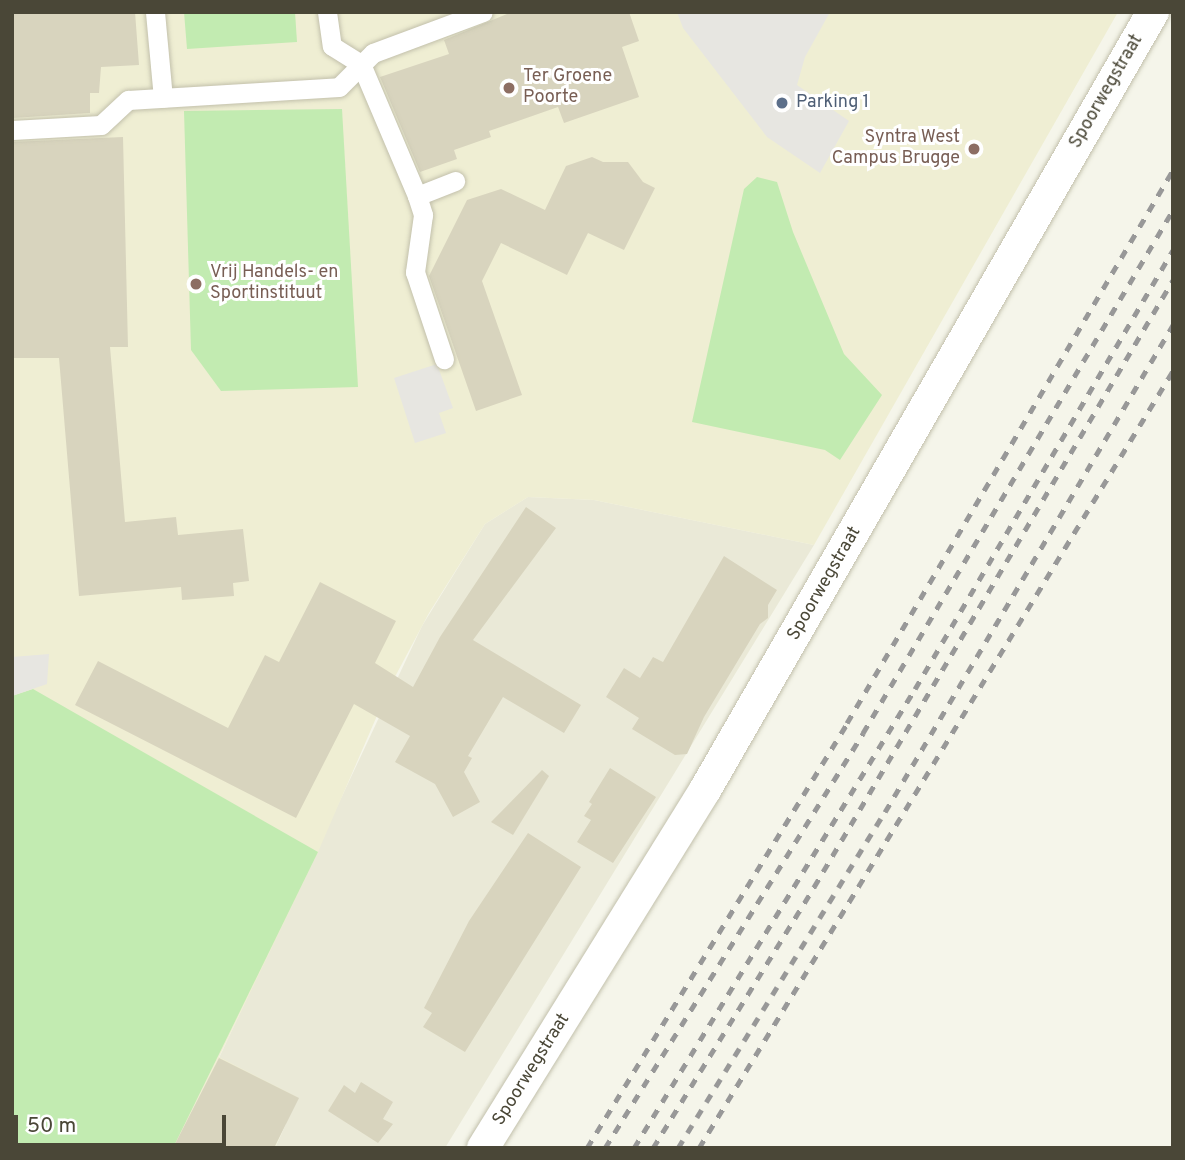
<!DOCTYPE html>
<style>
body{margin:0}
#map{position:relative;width:1185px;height:1160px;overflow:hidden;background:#f5f5ea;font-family:Overpass,sans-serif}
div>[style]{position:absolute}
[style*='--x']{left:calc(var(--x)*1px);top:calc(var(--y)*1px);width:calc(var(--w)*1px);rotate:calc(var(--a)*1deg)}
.residential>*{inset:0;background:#eae9d7}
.education>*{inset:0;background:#efeed3}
.green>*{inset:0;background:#c2ebb1}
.parking>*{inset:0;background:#e7e6e1}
.building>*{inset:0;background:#d8d4be}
.roads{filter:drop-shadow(0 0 2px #c2c0ab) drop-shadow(0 0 2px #c2c0ab)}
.pedestrian>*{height:19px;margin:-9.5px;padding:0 9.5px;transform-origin:9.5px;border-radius:9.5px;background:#fff}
.tertiary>*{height:32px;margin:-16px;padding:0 16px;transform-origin:16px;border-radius:16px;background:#fff}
.rail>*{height:5px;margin-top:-2.5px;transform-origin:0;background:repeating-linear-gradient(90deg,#989898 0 9px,transparent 0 18px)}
.dots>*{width:19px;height:19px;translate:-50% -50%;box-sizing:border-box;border:4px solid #fff;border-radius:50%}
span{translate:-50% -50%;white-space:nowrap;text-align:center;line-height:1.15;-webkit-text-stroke:6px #fff;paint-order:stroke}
.education-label{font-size:18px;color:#785e54}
.left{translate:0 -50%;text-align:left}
.right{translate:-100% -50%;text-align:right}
.street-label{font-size:18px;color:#4a4737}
.service-label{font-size:18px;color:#4e5e75}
.frame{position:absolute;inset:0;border:14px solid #4a4737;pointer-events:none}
.scale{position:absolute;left:14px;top:1115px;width:212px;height:32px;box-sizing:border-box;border:4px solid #4a4737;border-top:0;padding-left:9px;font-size:21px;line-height:24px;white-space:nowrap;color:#4a4737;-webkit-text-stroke:5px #fff;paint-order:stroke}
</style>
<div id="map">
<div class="residential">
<i style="clip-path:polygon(528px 497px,594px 500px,814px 545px,445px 1148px,275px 1148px,286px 1124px,219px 1058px,422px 626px,485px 524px)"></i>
</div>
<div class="education">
<i style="clip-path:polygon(12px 12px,1118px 12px,814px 545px,594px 500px,528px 497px,485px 524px,429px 613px,389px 688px,318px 852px,219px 1057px,297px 1097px,275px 1148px,12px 1148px)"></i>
</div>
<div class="green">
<i style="clip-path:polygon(184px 12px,295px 12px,297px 42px,187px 49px)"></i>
<i style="clip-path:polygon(342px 109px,358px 387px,221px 391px,191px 350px,184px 111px)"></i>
<i style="clip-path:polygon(757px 177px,777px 182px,793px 232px,844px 354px,882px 395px,840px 460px,825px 450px,692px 422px,744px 189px)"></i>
<i style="clip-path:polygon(33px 689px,318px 852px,173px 1148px,12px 1148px,12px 696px)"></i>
</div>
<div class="parking">
<i style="clip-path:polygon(677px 12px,830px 12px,805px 57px,797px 85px,849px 121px,820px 173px,767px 137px,683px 28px)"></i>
<i style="clip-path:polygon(437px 364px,453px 408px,439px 413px,446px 433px,415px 443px,394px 378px)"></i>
<i style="clip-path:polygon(49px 654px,47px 684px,12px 696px,12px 657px)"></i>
</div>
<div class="building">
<i style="clip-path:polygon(12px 12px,135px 12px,139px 65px,101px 67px,99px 93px,90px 93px,90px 113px,12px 118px)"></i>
<i style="clip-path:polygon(512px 12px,629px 12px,639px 41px,622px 47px,639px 97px,564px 123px,558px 107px,489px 131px,491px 137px,454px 150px,457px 159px,420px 172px,380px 77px,449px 54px,444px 40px)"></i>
<i style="clip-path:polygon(123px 137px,128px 347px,110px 347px,125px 522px,176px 517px,178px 535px,243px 529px,249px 581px,233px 583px,234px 596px,182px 600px,181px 587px,79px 596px,59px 358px,12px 358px,12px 142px)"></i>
<i style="clip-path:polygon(592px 157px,603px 162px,628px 162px,643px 182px,655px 188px,624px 250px,588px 233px,567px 275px,501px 243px,482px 281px,522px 395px,476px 411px,429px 276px,467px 200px,501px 189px,545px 210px,566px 166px)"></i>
<i style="clip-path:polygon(526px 507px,556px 528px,473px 640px,581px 705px,564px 733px,503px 697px,468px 756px,472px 758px,464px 772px,480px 802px,453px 817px,435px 784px,395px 762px,410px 736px,354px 704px,296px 818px,75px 705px,98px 661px,228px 728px,265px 655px,279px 662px,320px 582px,396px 621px,375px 663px,413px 687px,440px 637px)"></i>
<i style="clip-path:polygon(724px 556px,777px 590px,768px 605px,768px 618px,760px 624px,704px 717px,687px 754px,675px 755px,632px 729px,639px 718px,606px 697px,624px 668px,640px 678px,653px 657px,663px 662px)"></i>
<i style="clip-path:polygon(610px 768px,656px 797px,613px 863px,577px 842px,591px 820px,584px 816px,592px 804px,589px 802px)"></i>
<i style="clip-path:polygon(542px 770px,549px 776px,513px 835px,491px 822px)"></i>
<i style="clip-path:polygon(528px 833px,581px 867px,465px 1052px,423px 1027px,432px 1013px,424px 1008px,469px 921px)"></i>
<i style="clip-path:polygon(219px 1058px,299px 1098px,274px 1148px,173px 1148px)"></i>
<i style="clip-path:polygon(361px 1082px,393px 1102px,383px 1119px,393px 1124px,378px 1143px,328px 1111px,344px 1085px,355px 1093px)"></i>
</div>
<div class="roads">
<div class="pedestrian">
<i style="--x:155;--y:12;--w:86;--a:84.7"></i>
<i style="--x:327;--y:12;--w:34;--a:82"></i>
<i style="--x:332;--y:46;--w:34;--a:32"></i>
<i style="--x:361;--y:64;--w:143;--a:67"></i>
<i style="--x:417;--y:196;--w:20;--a:72"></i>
<i style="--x:423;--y:215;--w:58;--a:98"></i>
<i style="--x:415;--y:272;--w:92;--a:71.6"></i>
<i style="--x:12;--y:130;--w:89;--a:-3.2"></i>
<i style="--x:101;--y:125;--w:37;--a:-43"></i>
<i style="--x:128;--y:100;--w:211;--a:-3.5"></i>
<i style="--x:339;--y:87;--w:48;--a:-45"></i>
<i style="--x:373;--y:53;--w:117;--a:-20.4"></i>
<i style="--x:417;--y:196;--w:41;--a:-21.5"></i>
</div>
<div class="tertiary">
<i style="--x:483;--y:1148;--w:421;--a:-58.2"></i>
<i style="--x:705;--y:790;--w:898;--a:-60.07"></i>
</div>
</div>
<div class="rail">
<i style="--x:587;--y:1148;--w:498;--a:-58.5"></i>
<i style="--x:847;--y:723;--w:642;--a:-59.48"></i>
<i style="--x:605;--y:1148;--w:489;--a:-58.1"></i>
<i style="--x:863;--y:733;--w:608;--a:-59.34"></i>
<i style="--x:634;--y:1148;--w:538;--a:-58.53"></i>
<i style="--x:915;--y:689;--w:509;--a:-59.56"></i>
<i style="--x:653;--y:1148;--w:307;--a:-58.3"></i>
<i style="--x:814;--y:887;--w:705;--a:-59.4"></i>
<i style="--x:678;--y:1148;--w:395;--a:-58.4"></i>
<i style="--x:885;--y:812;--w:566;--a:-59.4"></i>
<i style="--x:699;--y:1148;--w:910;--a:-58.62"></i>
</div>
<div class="dots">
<i style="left:509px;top:88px;background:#8d6e63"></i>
<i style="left:782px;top:103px;background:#5c6f8a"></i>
<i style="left:974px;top:149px;background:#8d6e63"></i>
<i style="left:196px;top:284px;background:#8d6e63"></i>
</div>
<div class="education-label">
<span class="left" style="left:523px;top:88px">Ter Groene<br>Poorte</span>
<span class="right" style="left:960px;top:149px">Syntra West<br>Campus Brugge</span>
<span class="left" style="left:210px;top:284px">Vrij Handels- en<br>Sportinstituut</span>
</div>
<div class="street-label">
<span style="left:1107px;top:92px;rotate:-60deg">Spoorwegstraat</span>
<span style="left:825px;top:584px;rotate:-60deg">Spoorwegstraat</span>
<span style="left:532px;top:1070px;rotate:-58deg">Spoorwegstraat</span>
</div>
<div class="service-label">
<span class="left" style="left:796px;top:103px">Parking 1</span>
</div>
<div class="frame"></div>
<div class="scale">50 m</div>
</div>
